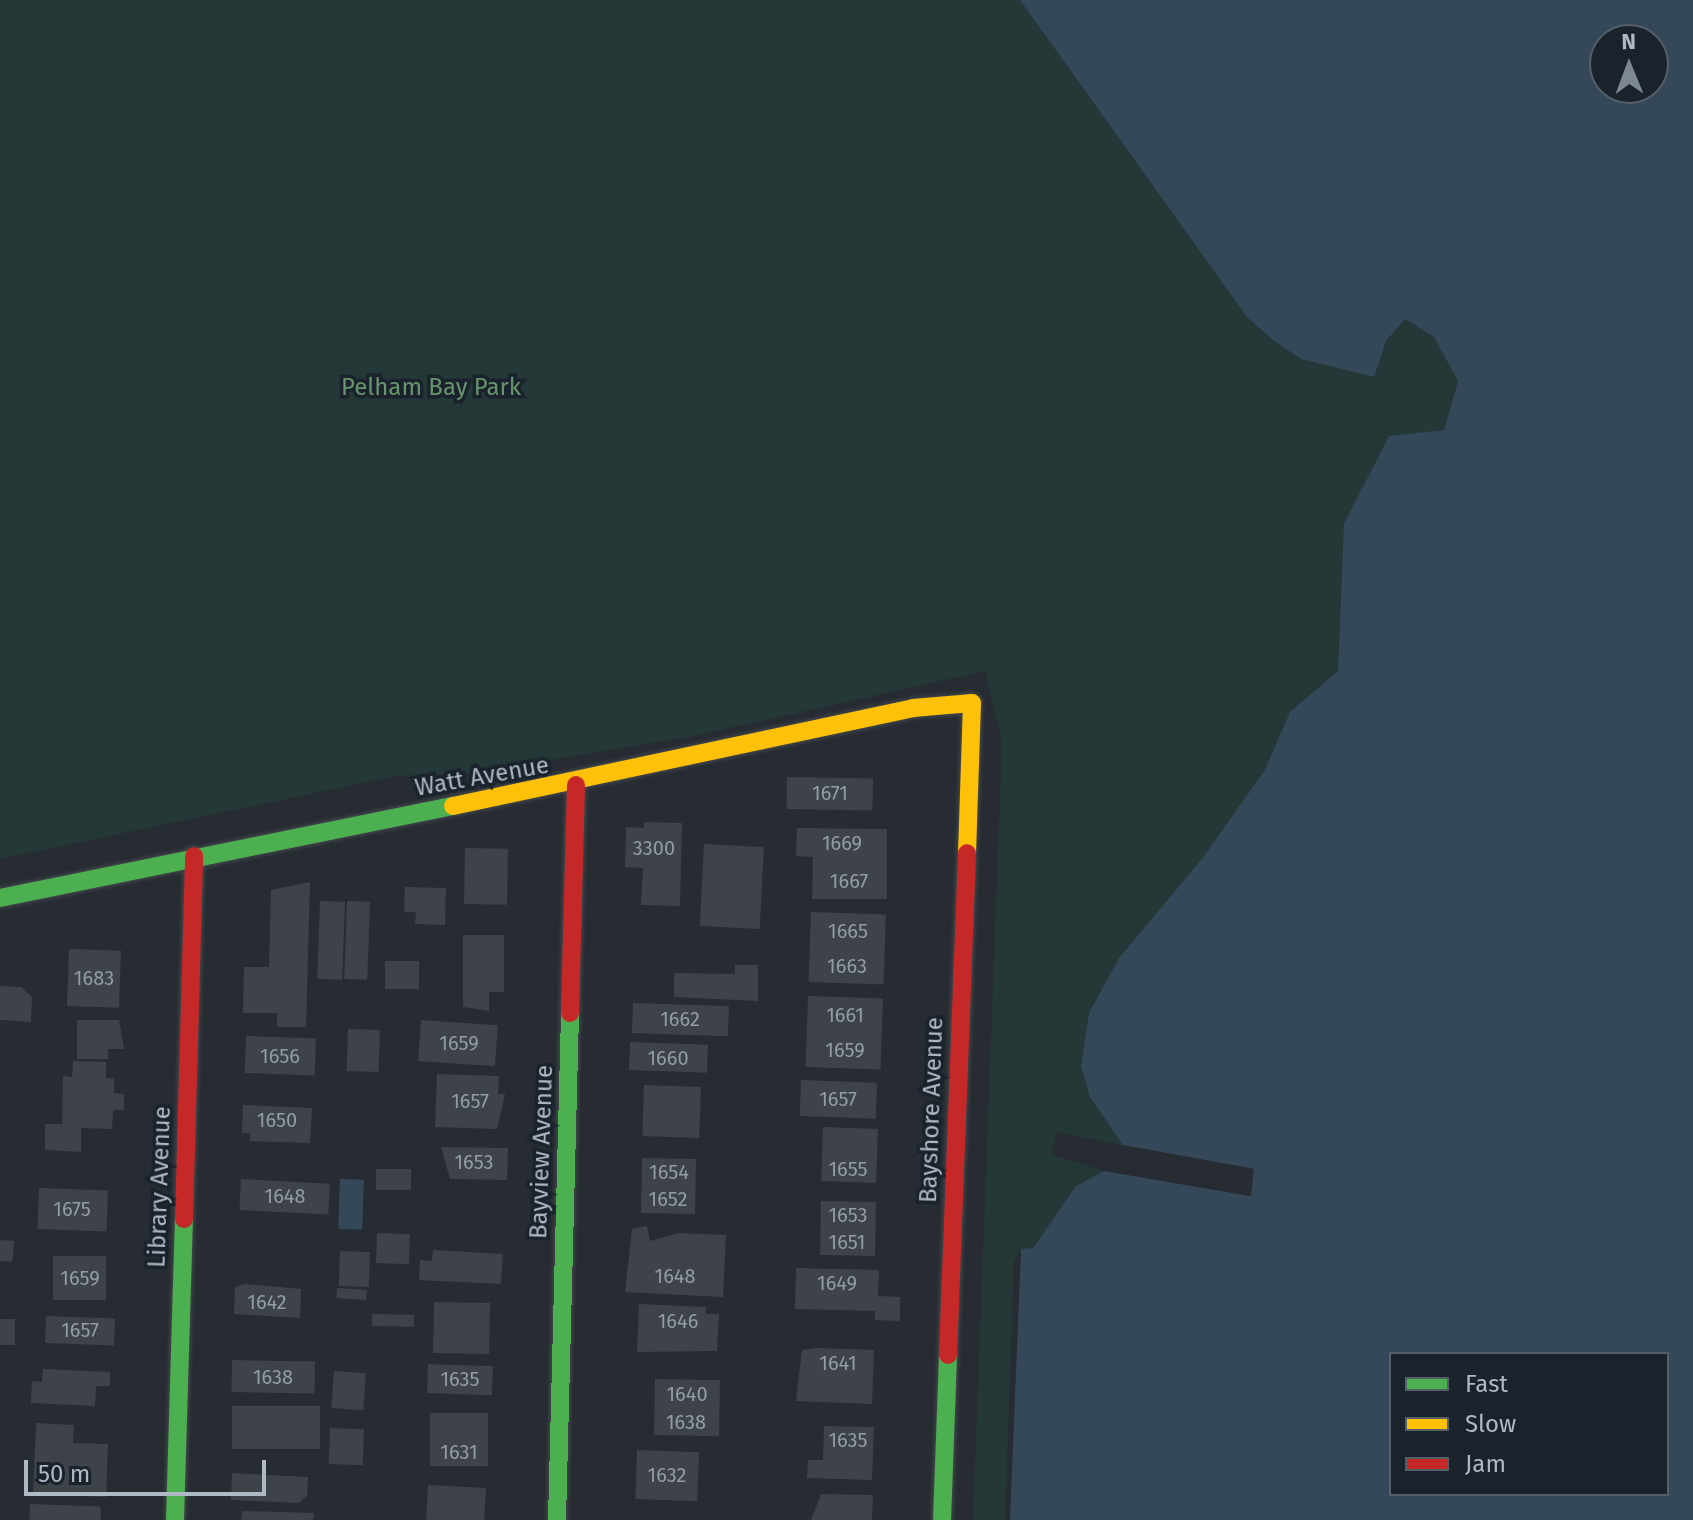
<!DOCTYPE html>
<style>
body{margin:0}
#map{position:relative;width:1693px;height:1520px;overflow:hidden;background:#262c32;font-family:"Fira Sans",sans-serif}
div>[style]{position:absolute}
[style*='--x']{left:calc(var(--x)*1px);top:calc(var(--y)*1px);width:calc(var(--w)*1px);rotate:calc(var(--a)*1deg)}
.green>*{inset:0;background:#243838}
.water>*{inset:0;background:#344859;transform-origin:0 0}
.pier>*{inset:0;background:#262c32}
.building>*{inset:0;background:#3e4349;transform-origin:0 0}
.roads{filter:drop-shadow(0 0 2px #44484d) drop-shadow(0 0 2px #44484d)}
.fast>*{height:18px;margin:-9px;padding:0 9px;transform-origin:9px;border-radius:9px;background:#4caf50}
.slow>*{height:18px;margin:-9px;padding:0 9px;transform-origin:9px;border-radius:9px;background:#ffc107}
.jam>*{height:18px;margin:-9px;padding:0 9px;transform-origin:9px;border-radius:9px;background:#c62828}
span{translate:-50% -50%;white-space:nowrap;text-align:center;line-height:1.15;-webkit-text-stroke:7px #1a232c;paint-order:stroke}
.number-label{font-size:20px;color:#929ca5}
.number-label span{-webkit-text-stroke-width:0}
.park-label{font-size:24px;color:#67946c}
.street-label{font-size:24px;color:#aeb9c4}
.legend{position:absolute;left:1389px;top:1352px;width:280px;height:144px;box-sizing:border-box;background:#1a232c;border:2px solid #555f69;margin:0;padding:10px 14px;list-style:none;font-size:24px;color:#aeb9c4}
.legend li{display:flex;align-items:center;gap:16px;height:40px}
.legend b{width:40px;border:2px solid #555f69}
.north{position:absolute;left:1589px;top:24px;width:80px;height:80px;box-sizing:border-box;background:#1a232c;border:2px solid #555f69;border-radius:50%;rotate:359deg;font-size:22px;font-weight:700;line-height:32px;text-align:center;color:#aeb9c4}
.north::after{content:'';display:block;margin:auto;width:28px;height:36px;background:#7e8891;clip-path:polygon(50% 0,100% 100%,50% 72%,0 100%)}
.scale{position:absolute;left:24px;top:1460px;width:242px;height:36px;box-sizing:border-box;border:4px solid #aeb9c4;border-top:0;padding-left:10px;font-size:24px;line-height:28px;white-space:nowrap;color:#aeb9c4;-webkit-text-stroke:6px #1a232c;paint-order:stroke}
</style>
<div id="map">
<div class="green">
<i style="clip-path:polygon(0 0,1063px 0,1405px 319px,1434px 337px,1458px 380px,1444px 430px,1145px 1150px,1057px 1132px,1051px 1154px,1104px 1171px,1076px 1186px,1033px 1248px,1021px 1249px,1014px 1261px,1005px 1520px,973px 1520px,1002px 741px,985px 671px,694px 736px,428px 780px,401px 775px,0 859px)"></i>
</div>
<div class="water">
<i style="clip-path:polygon(evenodd,1020px 0,1693px 0,1693px 1520px,1010px 1520px,1021px 1249px,1033px 1248px,1076px 1186px,1104px 1171px,1250px 1196px,1253px 1169px,1123px 1145px,1090px 1097px,1081px 1066px,1089px 1013px,1119px 958px,1202px 859px,1265px 770px,1290px 712px,1338px 671px,1344px 524px,1389px 436px,1444px 430px,1458px 381px,1434px 337px,1405px 319px,1386px 341px,1374px 377px,1301px 359px,1273px 340px,1247px 317px,1020px 0,1605px 40px,1653px 40px,1653px 88px,1605px 88px,1605px 40px,1020px 0,1391px 1354px,1667px 1354px,1667px 1494px,1391px 1494px,1391px 1354px)"></i>
<i style="left:340px;top:1179px;width:24px;height:50px;rotate:2deg"></i>
</div>
<div class="pier">
<i style="clip-path:polygon(1117px 1144px,1254px 1169px,1251px 1196px,1098px 1169px,1161px 1172px,1247px 1191px,1249px 1173px)"></i>
</div>
<div class="building">
<i style="left:787px;top:777px;width:86px;height:32px;rotate:1deg"></i>
<i style="clip-path:polygon(644px 822px,682px 823px,680px 906px,641px 905px,643px 868px,625px 867px,626px 827px,644px 828px)"></i>
<i style="clip-path:polygon(797px 828px,887px 829px,887px 899px,812px 899px,813px 857px,796px 856px)"></i>
<i style="left:704px;top:844px;width:60px;height:82px;rotate:3deg"></i>
<i style="left:465px;top:848px;width:43px;height:56px;rotate:1deg"></i>
<i style="clip-path:polygon(310px 882px,306px 1027px,277px 1027px,277px 1013px,243px 1013px,244px 967px,269px 967px,271px 890px)"></i>
<i style="clip-path:polygon(405px 887px,446px 888px,445px 925px,415px 924px,416px 912px,404px 912px)"></i>
<i style="left:320px;top:901px;width:25px;height:78px;rotate:2deg"></i>
<i style="left:347px;top:901px;width:23px;height:78px;rotate:2deg"></i>
<i style="left:811px;top:912px;width:75px;height:70px;rotate:2deg"></i>
<i style="clip-path:polygon(463px 935px,504px 935px,504px 992px,489px 992px,489px 1011px,463px 1007px)"></i>
<i style="left:69px;top:949px;width:52px;height:57px;rotate:2deg"></i>
<i style="left:385px;top:961px;width:34px;height:28px"></i>
<i style="clip-path:polygon(735px 965px,758px 965px,758px 1001px,674px 997px,674px 973px,735px 974px)"></i>
<i style="clip-path:polygon(0 986px,21px 987px,32px 997px,31px 1022px,0 1020px)"></i>
<i style="left:808px;top:996px;width:75px;height:71px;rotate:2deg"></i>
<i style="left:633px;top:1003px;width:96px;height:30px;rotate:2deg"></i>
<i style="clip-path:polygon(77px 1020px,119px 1020px,124px 1049px,108px 1049px,108px 1059px,77px 1059px)"></i>
<i style="left:421px;top:1020px;width:77px;height:41px;rotate:4deg"></i>
<i style="left:348px;top:1029px;width:32px;height:42px;rotate:2deg"></i>
<i style="left:246px;top:1036px;width:70px;height:37px;rotate:2deg"></i>
<i style="left:630px;top:1042px;width:78px;height:28px;rotate:2deg"></i>
<i style="clip-path:polygon(73px 1061px,106px 1062px,106px 1078px,114px 1079px,114px 1093px,124px 1094px,124px 1110px,113px 1110px,112px 1129px,81px 1128px,81px 1152px,45px 1150px,45px 1124px,62px 1124px,63px 1076px,72px 1077px)"></i>
<i style="clip-path:polygon(437px 1074px,499px 1076px,498px 1094px,505px 1094px,497px 1129px,435px 1127px)"></i>
<i style="left:801px;top:1080px;width:76px;height:36px;rotate:2deg"></i>
<i style="left:644px;top:1085px;width:57px;height:51px;rotate:2deg"></i>
<i style="clip-path:polygon(243px 1105px,312px 1108px,310px 1143px,250px 1141px,250px 1133px,242px 1133px)"></i>
<i style="left:823px;top:1127px;width:55px;height:54px;rotate:2deg"></i>
<i style="clip-path:polygon(441px 1147px,508px 1148px,507px 1180px,450px 1179px)"></i>
<i style="left:642px;top:1158px;width:54px;height:55px;rotate:1deg"></i>
<i style="left:376px;top:1169px;width:35px;height:21px"></i>
<i style="left:241px;top:1179px;width:89px;height:31px;rotate:3deg"></i>
<i style="left:39px;top:1188px;width:69px;height:41px;rotate:2deg"></i>
<i style="left:821px;top:1201px;width:55px;height:54px;rotate:1deg"></i>
<i style="clip-path:polygon(647px 1226px,650px 1241px,678px 1233px,726px 1235px,723px 1297px,625px 1292px,632px 1229px)"></i>
<i style="left:377px;top:1233px;width:33px;height:30px;rotate:2deg"></i>
<i style="left:0;top:1240px;width:14px;height:21px;rotate:4deg"></i>
<i style="clip-path:polygon(433px 1250px,503px 1254px,501px 1284px,419px 1280px,420px 1260px,432px 1261px)"></i>
<i style="left:340px;top:1251px;width:30px;height:35px;rotate:2deg"></i>
<i style="left:53px;top:1256px;width:53px;height:44px"></i>
<i style="clip-path:polygon(796px 1268px,879px 1270px,878px 1296px,900px 1297px,900px 1321px,875px 1320px,875px 1311px,795px 1309px)"></i>
<i style="clip-path:polygon(245px 1284px,301px 1289px,300px 1318px,234px 1314px,235px 1287px)"></i>
<i style="left:337px;top:1288px;width:30px;height:10px;rotate:4deg"></i>
<i style="left:434px;top:1302px;width:56px;height:51px;rotate:1deg"></i>
<i style="clip-path:polygon(639px 1304px,706px 1307px,706px 1314px,719px 1314px,717px 1351px,637px 1352px)"></i>
<i style="left:372px;top:1314px;width:42px;height:12px;rotate:1deg"></i>
<i style="left:46px;top:1316px;width:69px;height:27px;rotate:2deg"></i>
<i style="left:0;top:1319px;width:15px;height:26px"></i>
<i style="clip-path:polygon(817px 1348px,874px 1350px,872px 1404px,796px 1401px,802px 1350px)"></i>
<i style="left:232px;top:1360px;width:83px;height:32px;rotate:1deg"></i>
<i style="left:428px;top:1364px;width:65px;height:29px;rotate:2deg"></i>
<i style="clip-path:polygon(43px 1369px,110px 1372px,110px 1386px,96px 1386px,95px 1406px,31px 1403px,32px 1381px,42px 1382px)"></i>
<i style="left:334px;top:1371px;width:32px;height:37px;rotate:4deg"></i>
<i style="left:655px;top:1379px;width:65px;height:56px;rotate:1deg"></i>
<i style="left:232px;top:1406px;width:88px;height:43px"></i>
<i style="left:430px;top:1413px;width:58px;height:53px"></i>
<i style="clip-path:polygon(36px 1423px,74px 1425px,73px 1443px,108px 1444px,106px 1497px,33px 1494px)"></i>
<i style="clip-path:polygon(824px 1426px,874px 1427px,872px 1480px,807px 1478px,808px 1460px,823px 1460px)"></i>
<i style="left:330px;top:1428px;width:34px;height:36px;rotate:2deg"></i>
<i style="left:637px;top:1450px;width:62px;height:49px;rotate:2deg"></i>
<i style="clip-path:polygon(232px 1473px,308px 1477px,307px 1496px,299px 1503px,231px 1500px)"></i>
<i style="left:428px;top:1485px;width:58px;height:35px;rotate:3deg"></i>
<i style="clip-path:polygon(821px 1494px,873px 1495px,872px 1520px,811px 1520px)"></i>
<i style="left:30px;top:1504px;width:71px;height:16px;rotate:2deg"></i>
<i style="clip-path:polygon(242px 1511px,314px 1513px,313px 1520px,241px 1520px)"></i>
</div>
<div class="roads">
<div class="fast">
<i style="--x:0;--y:898;--w:462;--a:-11.5"></i>
<i style="--x:175;--y:1520;--w:301;--a:-88.3"></i>
<i style="--x:557;--y:1520;--w:507;--a:-88.53"></i>
<i style="--x:942;--y:1520;--w:165;--a:-87.9"></i>
</div>
<div class="slow">
<i style="--x:453;--y:806;--w:470;--a:-12"></i>
<i style="--x:913;--y:708;--w:59;--a:-4.8"></i>
<i style="--x:972;--y:703;--w:150;--a:91.9"></i>
</div>
<div class="jam">
<i style="--x:570;--y:1013;--w:228;--a:-88.5"></i>
<i style="--x:184;--y:1219;--w:363;--a:-88.4"></i>
<i style="--x:948;--y:1355;--w:502;--a:-87.83"></i>
</div>
</div>
<div class="number-label">
<span style="left:830px;top:793px">1671</span>
<span style="left:842px;top:843px">1669</span>
<span style="left:654px;top:848px">3300</span>
<span style="left:849px;top:881px">1667</span>
<span style="left:848px;top:931px">1665</span>
<span style="left:847px;top:966px">1663</span>
<span style="left:94px;top:978px">1683</span>
<span style="left:845px;top:1015px">1661</span>
<span style="left:680px;top:1019px">1662</span>
<span style="left:459px;top:1043px">1659</span>
<span style="left:845px;top:1050px">1659</span>
<span style="left:280px;top:1056px">1656</span>
<span style="left:668px;top:1058px">1660</span>
<span style="left:838px;top:1099px">1657</span>
<span style="left:470px;top:1101px">1657</span>
<span style="left:277px;top:1120px">1650</span>
<span style="left:474px;top:1162px">1653</span>
<span style="left:848px;top:1169px">1655</span>
<span style="left:669px;top:1172px">1654</span>
<span style="left:285px;top:1196px">1648</span>
<span style="left:668px;top:1199px">1652</span>
<span style="left:72px;top:1209px">1675</span>
<span style="left:848px;top:1215px">1653</span>
<span style="left:847px;top:1242px">1651</span>
<span style="left:675px;top:1276px">1648</span>
<span style="left:80px;top:1278px">1659</span>
<span style="left:837px;top:1283px">1649</span>
<span style="left:267px;top:1302px">1642</span>
<span style="left:678px;top:1321px">1646</span>
<span style="left:80px;top:1330px">1657</span>
<span style="left:838px;top:1363px">1641</span>
<span style="left:273px;top:1377px">1638</span>
<span style="left:460px;top:1379px">1635</span>
<span style="left:687px;top:1394px">1640</span>
<span style="left:686px;top:1422px">1638</span>
<span style="left:848px;top:1440px">1635</span>
<span style="left:459px;top:1452px">1631</span>
<span style="left:667px;top:1475px">1632</span>
</div>
<div class="park-label">
<span style="left:431px;top:388px">Pelham Bay Park</span>
</div>
<div class="street-label">
<span style="left:482px;top:777px;rotate:-10deg">Watt Avenue</span>
<span style="left:932px;top:1110px;rotate:-88deg">Bayshore Avenue</span>
<span style="left:542px;top:1152px;rotate:-88deg">Bayview Avenue</span>
<span style="left:160px;top:1187px;rotate:-88deg">Library Avenue</span>
</div>
<ul class="legend">
<li><b style="height:10px;background:#4caf50"></b>Fast</li>
<li><b style="height:10px;background:#ffc107"></b>Slow</li>
<li><b style="height:10px;background:#c62828"></b>Jam</li>
</ul>
<div class="north">N</div>
<div class="scale">50 m</div>
</div>
